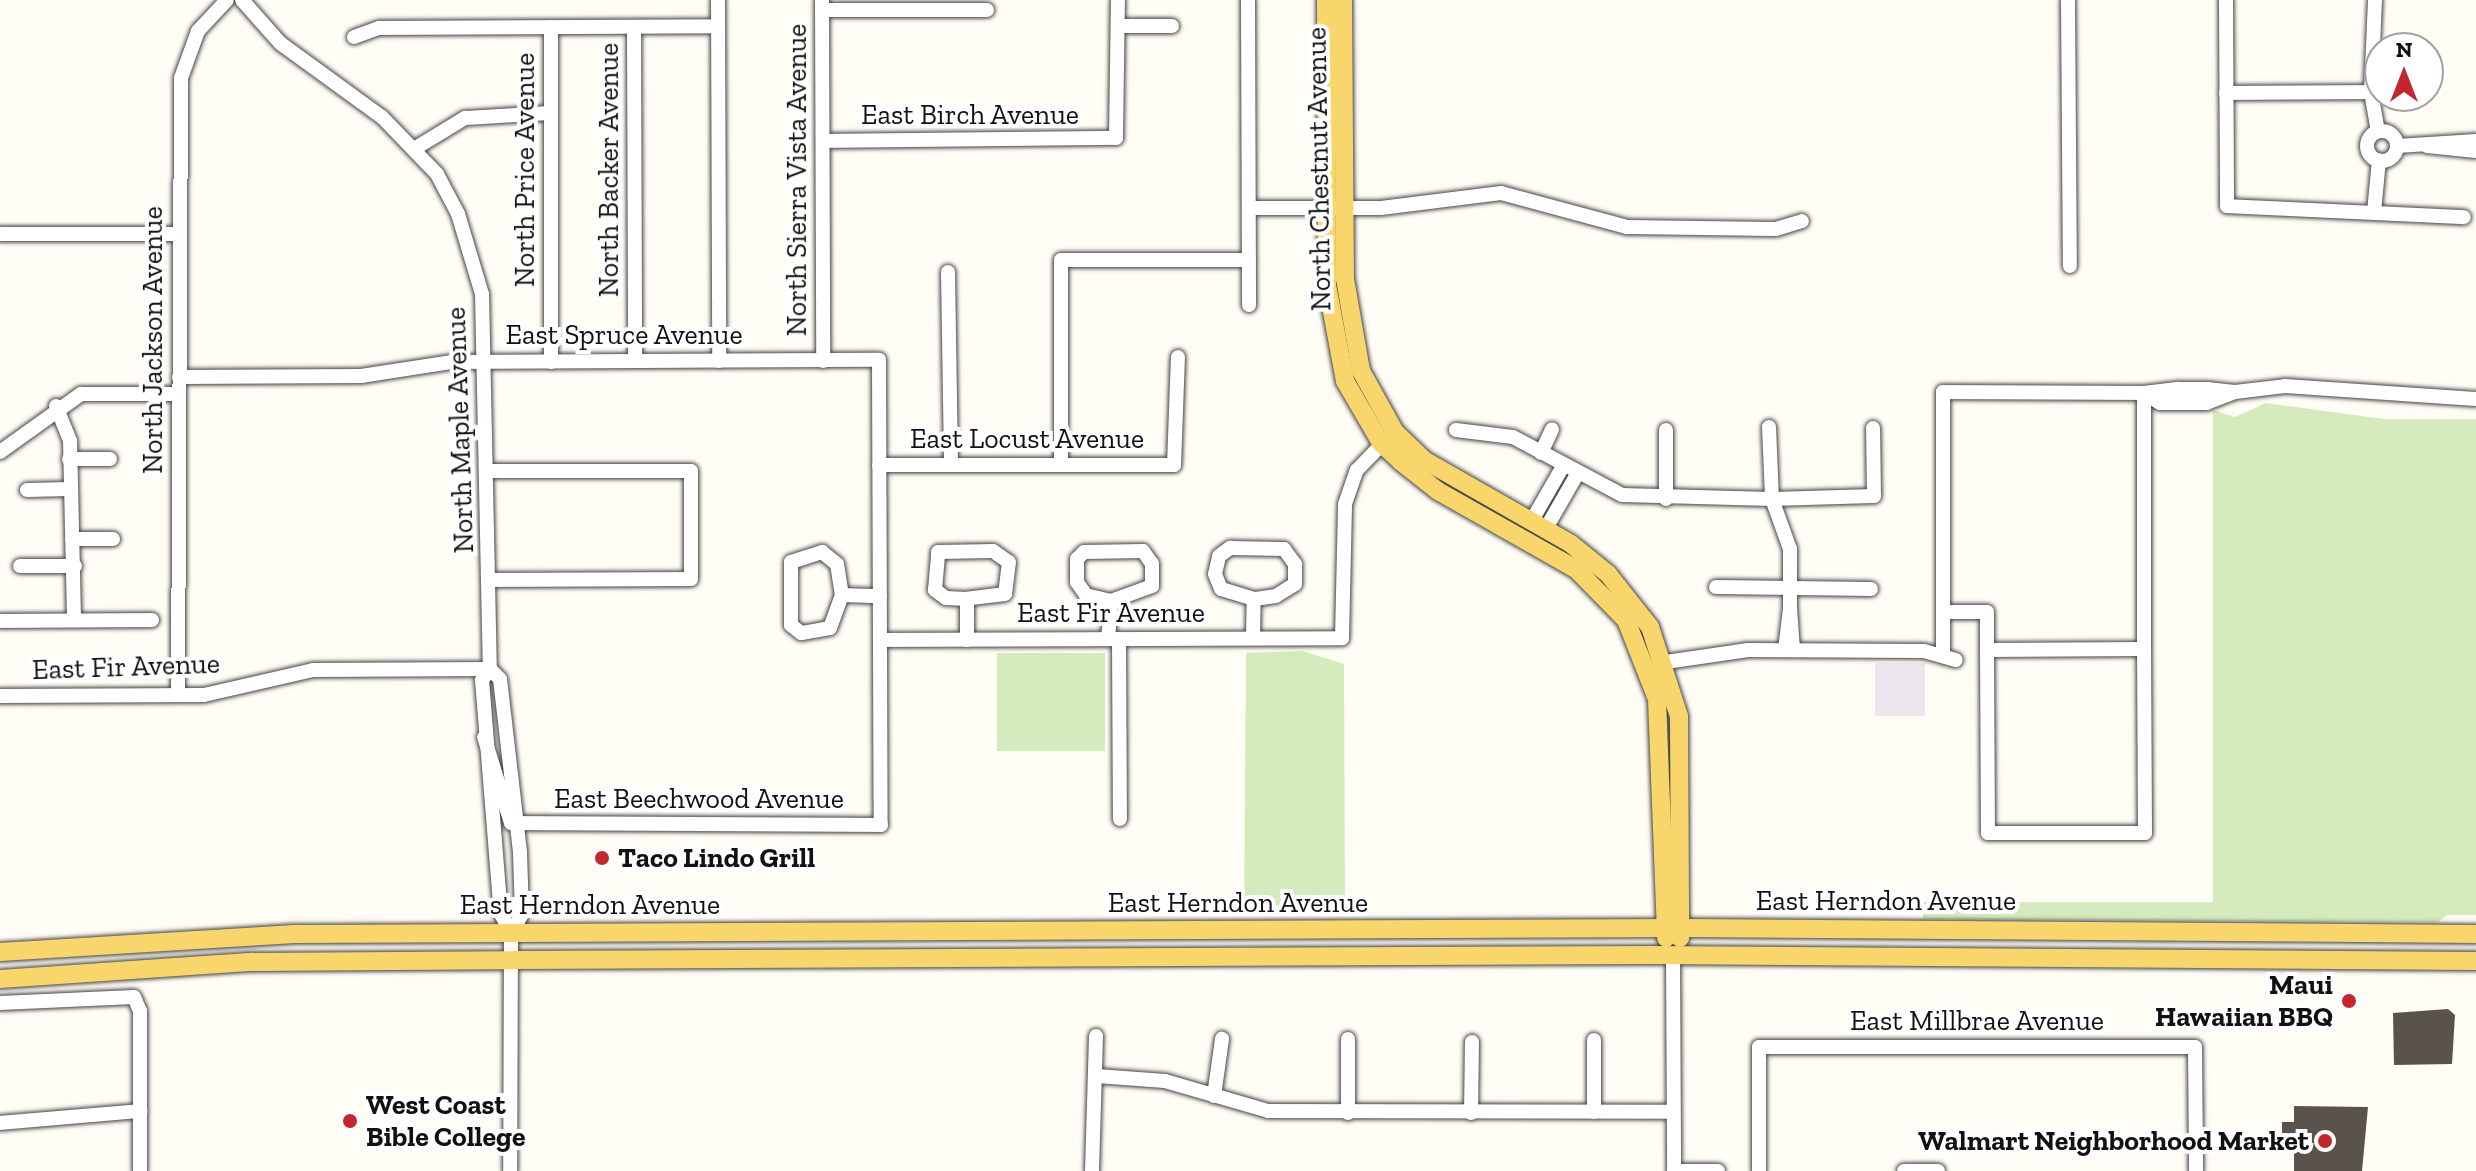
<!DOCTYPE html>
<style>
body{margin:0}
#map{position:relative;width:2476px;height:1171px;overflow:hidden;background:#fffdf5;font-family:"Zilla Slab",serif}
div>[style]{position:absolute}
[style*='--x']{left:calc(var(--x)*1px);top:calc(var(--y)*1px);width:calc(var(--w)*1px);rotate:calc(var(--a)*1deg)}
.industrial>*{inset:0;background:#eee6ef;transform-origin:0 0}
.green>*{inset:0;background:#d5ebbd;transform-origin:0 0}
.building>*{inset:0;background:#5a524d}
.roads{filter:drop-shadow(0 0 2px #444) drop-shadow(0 0 2px #444)}
.minor>*{height:14px;margin:-7px;padding:0 7px;transform-origin:7px;border-radius:7px;background:#fff}
.minor>.ring{margin:-7px;padding:0;box-sizing:content-box;background:none;border:14px solid #fff;border-radius:50%}
.major>*{height:18px;margin:-9px;padding:0 9px;transform-origin:9px;border-radius:9px;background:#f9d66b}
.dots>*{width:22px;height:22px;translate:-50% -50%;box-sizing:border-box;border:4px solid #fff;border-radius:50%}
span{translate:-50% -50%;white-space:nowrap;text-align:center;line-height:1.15;-webkit-text-stroke:8px #fff;paint-order:stroke}
.street-label{font-size:28px;color:#111}
.poi-label{font-size:28px;color:#111;font-weight:700}
.left{translate:0 -50%;text-align:left}
.right{translate:-100% -50%;text-align:right}
.north{position:absolute;left:2364px;top:32px;width:80px;height:80px;box-sizing:border-box;background:#fff;border:2px solid #a0a0a0;border-radius:50%;rotate:0deg;font-size:22px;font-weight:700;line-height:32px;text-align:center;color:#111}
.north::after{content:'';display:block;margin:auto;width:28px;height:36px;background:#c4262e;clip-path:polygon(50% 0,100% 100%,50% 72%,0 100%)}
</style>
<div id="map">
<div class="industrial">
<i style="left:1875px;top:663px;width:50px;height:53px"></i>
</div>
<div class="green">
<i style="clip-path:polygon(2266px 403px,2384px 419px,2476px 419px,2476px 915px,2447px 915px,2438px 922px,1923px 919px,1924px 902px,2213px 902px,2213px 410px,2235px 417px)"></i>
<i style="clip-path:polygon(1303px 651px,1344px 664px,1345px 910px,1244px 911px,1246px 653px)"></i>
<i style="left:997px;top:653px;width:108px;height:98px"></i>
</div>
<div class="building">
<i style="clip-path:polygon(2448px 1009px,2455px 1015px,2452px 1064px,2394px 1065px,2393px 1013px)"></i>
<i style="clip-path:polygon(2294px 1106px,2368px 1107px,2362px 1171px,2294px 1171px,2294px 1152px,2282px 1152px,2282px 1122px,2294px 1122px)"></i>
</div>
<div class="roads">
<div class="minor">
<i style="--x:242;--y:0;--w:57;--a:48.5"></i>
<i style="--x:280;--y:43;--w:126;--a:36"></i>
<i style="--x:382;--y:117;--w:79;--a:46"></i>
<i style="--x:437;--y:174;--w:45;--a:62.3"></i>
<i style="--x:458;--y:214;--w:84;--a:73.3"></i>
<i style="--x:482;--y:294;--w:375;--a:88.8"></i>
<i style="--x:490;--y:669;--w:14;--a:126"></i>
<i style="--x:482;--y:680;--w:235;--a:85.4"></i>
<i style="--x:501;--y:914;--w:21;--a:62"></i>
<i style="--x:511;--y:933;--w:238;--a:90.2"></i>
<i style="--x:718;--y:0;--w:361;--a:89.8"></i>
<i style="--x:822;--y:0;--w:361;--a:89.8"></i>
<i style="--x:1248;--y:0;--w:305;--a:89.8"></i>
<i style="--x:2068;--y:0;--w:266;--a:89.6"></i>
<i style="--x:2226;--y:0;--w:206;--a:89.7"></i>
<i style="--x:2227;--y:206;--w:237;--a:2.7"></i>
<i style="--x:2375;--y:0;--w:92;--a:92.5"></i>
<i style="--x:2371;--y:92;--w:40;--a:80"></i>
<i style="--x:822;--y:10;--w:165;--a:0"></i>
<i style="--x:1118;--y:26;--w:54;--a:0"></i>
<i style="--x:634;--y:27;--w:334;--a:89.8"></i>
<i style="--x:354;--y:37;--w:27;--a:-20"></i>
<i style="--x:379;--y:28;--w:339;--a:-0.3"></i>
<i style="--x:2226;--y:93;--w:145;--a:-0.4"></i>
<i class="ring" style="left:2367px;top:131px;width:16px;height:16px"></i>
<i style="--x:823;--y:141;--w:293;--a:-0.6"></i>
<i style="--x:1116;--y:138;--w:138;--a:-89.2"></i>
<i style="--x:2397;--y:146;--w:79;--a:-3.6"></i>
<i style="--x:2427;--y:146;--w:49;--a:5.8"></i>
<i style="--x:414;--y:149;--w:60;--a:-31.3"></i>
<i style="--x:465;--y:118;--w:85;--a:-3.4"></i>
<i style="--x:1249;--y:208;--w:132;--a:0"></i>
<i style="--x:1381;--y:208;--w:121;--a:-7.1"></i>
<i style="--x:1501;--y:193;--w:131;--a:15.1"></i>
<i style="--x:1627;--y:227;--w:149;--a:0.8"></i>
<i style="--x:1776;--y:229;--w:27;--a:-17"></i>
<i style="--x:2374;--y:212;--w:52;--a:-84.5"></i>
<i style="--x:0;--y:234;--w:180;--a:0"></i>
<i style="--x:948;--y:272;--w:193;--a:89.1"></i>
<i style="--x:551;--y:362;--w:335;--a:-90"></i>
<i style="--x:179;--y:377;--w:182;--a:-0.3"></i>
<i style="--x:361;--y:376;--w:91;--a:-8.8"></i>
<i style="--x:451;--y:362;--w:428;--a:-0.3"></i>
<i style="--x:879;--y:360;--w:465;--a:89.8"></i>
<i style="--x:881;--y:825;--w:370;--a:-179.7"></i>
<i style="--x:511;--y:823;--w:90;--a:-107.4"></i>
<i style="--x:2179;--y:389;--w:28;--a:0"></i>
<i style="--x:2207;--y:389;--w:28;--a:6"></i>
<i style="--x:2235;--y:392;--w:30;--a:159"></i>
<i style="--x:2207;--y:403;--w:47;--a:180"></i>
<i style="--x:2160;--y:403;--w:19;--a:-148"></i>
<i style="--x:2144;--y:393;--w:35;--a:-7"></i>
<i style="--x:2235;--y:392;--w:50;--a:-6.8"></i>
<i style="--x:2285;--y:386;--w:191;--a:3.9"></i>
<i style="--x:56;--y:406;--w:38;--a:68"></i>
<i style="--x:70;--y:441;--w:179;--a:88.7"></i>
<i style="--x:1769;--y:427;--w:72;--a:87.6"></i>
<i style="--x:1772;--y:499;--w:53;--a:70.2"></i>
<i style="--x:1790;--y:549;--w:59;--a:90"></i>
<i style="--x:1456;--y:430;--w:57;--a:7"></i>
<i style="--x:1513;--y:437;--w:123;--a:28"></i>
<i style="--x:1622;--y:495;--w:150;--a:1.5"></i>
<i style="--x:1772;--y:499;--w:102;--a:-1.7"></i>
<i style="--x:1874;--y:496;--w:68;--a:-90.8"></i>
<i style="--x:1666;--y:430;--w:69;--a:90"></i>
<i style="--x:0;--y:452;--w:100;--a:-35.6"></i>
<i style="--x:81;--y:394;--w:98;--a:0"></i>
<i style="--x:1541;--y:453;--w:26;--a:-65"></i>
<i style="--x:69;--y:459;--w:41;--a:0"></i>
<i style="--x:879;--y:465;--w:295;--a:0"></i>
<i style="--x:1174;--y:465;--w:108;--a:-87.9"></i>
<i style="--x:1061;--y:465;--w:205;--a:-90"></i>
<i style="--x:1061;--y:260;--w:188;--a:0"></i>
<i style="--x:489;--y:471;--w:202;--a:0"></i>
<i style="--x:691;--y:471;--w:108;--a:90"></i>
<i style="--x:691;--y:579;--w:202;--a:179.7"></i>
<i style="--x:27;--y:490;--w:42;--a:-1.4"></i>
<i style="--x:1531;--y:522;--w:62;--a:-60.1"></i>
<i style="--x:1545;--y:530;--w:62;--a:-60.1"></i>
<i style="--x:72;--y:539;--w:41;--a:0"></i>
<i style="--x:20;--y:566;--w:55;--a:0"></i>
<i style="--x:1716;--y:587;--w:155;--a:0.7"></i>
<i style="--x:842;--y:595;--w:35;--a:110"></i>
<i style="--x:830;--y:628;--w:29;--a:170"></i>
<i style="--x:801;--y:633;--w:13;--a:-141"></i>
<i style="--x:791;--y:625;--w:63;--a:-90"></i>
<i style="--x:791;--y:562;--w:33;--a:-18"></i>
<i style="--x:822;--y:552;--w:19;--a:39"></i>
<i style="--x:837;--y:564;--w:31;--a:81"></i>
<i style="--x:842;--y:595;--w:38;--a:2"></i>
<i style="--x:1943;--y:612;--w:44;--a:0"></i>
<i style="--x:1987;--y:612;--w:38;--a:90"></i>
<i style="--x:1987;--y:650;--w:157;--a:-0.4"></i>
<i style="--x:2144;--y:649;--w:256;--a:-90"></i>
<i style="--x:2144;--y:393;--w:201;--a:-179.7"></i>
<i style="--x:1943;--y:392;--w:262;--a:90"></i>
<i style="--x:0;--y:621;--w:152;--a:-0.4"></i>
<i style="--x:1253;--y:638;--w:39;--a:-89"></i>
<i style="--x:1254;--y:599;--w:34;--a:-163"></i>
<i style="--x:1221;--y:589;--w:16;--a:-112"></i>
<i style="--x:1215;--y:574;--w:18;--a:-77"></i>
<i style="--x:1219;--y:556;--w:14;--a:-36"></i>
<i style="--x:1230;--y:548;--w:54;--a:1.1"></i>
<i style="--x:1284;--y:549;--w:19;--a:54"></i>
<i style="--x:1295;--y:564;--w:20;--a:90"></i>
<i style="--x:1295;--y:584;--w:22;--a:148"></i>
<i style="--x:1276;--y:596;--w:22;--a:172"></i>
<i style="--x:1108;--y:639;--w:38;--a:-85"></i>
<i style="--x:1111;--y:601;--w:26;--a:-167"></i>
<i style="--x:1086;--y:595;--w:16;--a:-125"></i>
<i style="--x:1077;--y:582;--w:23;--a:-90"></i>
<i style="--x:1077;--y:559;--w:10;--a:-45"></i>
<i style="--x:1084;--y:552;--w:59;--a:-1"></i>
<i style="--x:1143;--y:551;--w:16;--a:55"></i>
<i style="--x:1152;--y:564;--w:22;--a:90"></i>
<i style="--x:1152;--y:586;--w:44;--a:159.9"></i>
<i style="--x:1119;--y:639;--w:180;--a:89.7"></i>
<i style="--x:880;--y:640;--w:462;--a:-0.2"></i>
<i style="--x:1342;--y:638;--w:134;--a:-88.7"></i>
<i style="--x:1345;--y:504;--w:36;--a:-71"></i>
<i style="--x:1357;--y:470;--w:46;--a:-45.9"></i>
<i style="--x:967;--y:640;--w:41;--a:-90"></i>
<i style="--x:967;--y:599;--w:21;--a:-177"></i>
<i style="--x:946;--y:598;--w:14;--a:-144"></i>
<i style="--x:935;--y:590;--w:38;--a:-85"></i>
<i style="--x:938;--y:552;--w:55;--a:-1"></i>
<i style="--x:993;--y:551;--w:19;--a:35"></i>
<i style="--x:1009;--y:562;--w:32;--a:97"></i>
<i style="--x:1005;--y:594;--w:38;--a:173"></i>
<i style="--x:1785;--y:650;--w:42;--a:-83.2"></i>
<i style="--x:1790;--y:608;--w:42;--a:85.9"></i>
<i style="--x:1987;--y:650;--w:183;--a:89.7"></i>
<i style="--x:1988;--y:833;--w:157;--a:0"></i>
<i style="--x:2145;--y:833;--w:184;--a:-90.3"></i>
<i style="--x:1666;--y:662;--w:83;--a:-8.3"></i>
<i style="--x:1748;--y:650;--w:176;--a:0.3"></i>
<i style="--x:1924;--y:651;--w:33;--a:16"></i>
<i style="--x:490;--y:669;--w:14;--a:45"></i>
<i style="--x:500;--y:679;--w:175;--a:83.4"></i>
<i style="--x:520;--y:853;--w:61;--a:88.1"></i>
<i style="--x:522;--y:914;--w:22;--a:120"></i>
<i style="--x:178;--y:695;--w:617;--a:-89.72"></i>
<i style="--x:181;--y:78;--w:50;--a:-70.1"></i>
<i style="--x:198;--y:31;--w:42;--a:-46.9"></i>
<i style="--x:0;--y:696;--w:204;--a:-0.3"></i>
<i style="--x:204;--y:695;--w:112;--a:-12.9"></i>
<i style="--x:313;--y:670;--w:177;--a:-0.3"></i>
<i style="--x:1673;--y:956;--w:215;--a:89.7"></i>
<i style="--x:0;--y:1003;--w:134;--a:-2.6"></i>
<i style="--x:134;--y:997;--w:15;--a:67"></i>
<i style="--x:140;--y:1011;--w:160;--a:90"></i>
<i style="--x:1348;--y:1039;--w:74;--a:90"></i>
<i style="--x:1594;--y:1040;--w:72;--a:90"></i>
<i style="--x:1097;--y:1076;--w:68;--a:4.2"></i>
<i style="--x:1165;--y:1081;--w:107;--a:16.2"></i>
<i style="--x:1268;--y:1111;--w:405;--a:0.1"></i>
<i style="--x:1214;--y:1096;--w:58;--a:-82"></i>
<i style="--x:1471;--y:1113;--w:71;--a:-89.2"></i>
<i style="--x:0;--y:1123;--w:141;--a:-4.9"></i>
<i style="--x:1092;--y:1171;--w:135;--a:-88.3"></i>
<i style="--x:1674;--y:1171;--w:44;--a:0"></i>
<i style="--x:1759;--y:1171;--w:124;--a:-90"></i>
<i style="--x:1759;--y:1047;--w:436;--a:0"></i>
<i style="--x:2195;--y:1047;--w:124;--a:89.5"></i>
<i style="--x:1904;--y:1171;--w:34;--a:0"></i>
</div>
<div class="major">
<i style="--x:1326;--y:0;--w:285;--a:89.8"></i>
<i style="--x:1327;--y:285;--w:98;--a:79.4"></i>
<i style="--x:1345;--y:381;--w:72;--a:59.9"></i>
<i style="--x:1381;--y:443;--w:26;--a:43"></i>
<i style="--x:1400;--y:461;--w:48;--a:38.3"></i>
<i style="--x:1438;--y:491;--w:159;--a:29.5"></i>
<i style="--x:1576;--y:569;--w:71;--a:45.6"></i>
<i style="--x:1626;--y:620;--w:85;--a:68.6"></i>
<i style="--x:1657;--y:699;--w:239;--a:87.8"></i>
<i style="--x:1343;--y:0;--w:279;--a:89.6"></i>
<i style="--x:1345;--y:279;--w:93;--a:80.1"></i>
<i style="--x:1361;--y:371;--w:70;--a:60.9"></i>
<i style="--x:1395;--y:432;--w:40;--a:44"></i>
<i style="--x:1424;--y:460;--w:169;--a:29.7"></i>
<i style="--x:1571;--y:544;--w:48;--a:39"></i>
<i style="--x:1608;--y:574;--w:68;--a:51.6"></i>
<i style="--x:1650;--y:627;--w:94;--a:72"></i>
<i style="--x:1679;--y:716;--w:222;--a:89.7"></i>
<i style="--x:0;--y:952;--w:299;--a:-3.5"></i>
<i style="--x:298;--y:934;--w:1386;--a:-0.25"></i>
<i style="--x:1684;--y:928;--w:792;--a:0.43"></i>
<i style="--x:0;--y:979;--w:253;--a:-3.9"></i>
<i style="--x:252;--y:962;--w:260;--a:-0.4"></i>
<i style="--x:512;--y:960;--w:1140;--a:-0.25"></i>
<i style="--x:1652;--y:955;--w:824;--a:0.42"></i>
</div>
</div>
<div class="dots">
<i style="left:602px;top:858px;background:#c4262e"></i>
<i style="left:2349px;top:1001px;background:#c4262e"></i>
<i style="left:350px;top:1121px;background:#c4262e"></i>
<i style="left:2325px;top:1141px;background:#c4262e"></i>
</div>
<div class="street-label">
<span style="left:970px;top:115px">East Birch Avenue</span>
<span style="left:1319px;top:169px;rotate:-91deg">North Chestnut Avenue</span>
<span style="left:525px;top:170px;rotate:-90deg">North Price Avenue</span>
<span style="left:609px;top:170px;rotate:-90deg">North Backer Avenue</span>
<span style="left:797px;top:180px;rotate:-90deg">North Sierra Vista Avenue</span>
<span style="left:624px;top:335px">East Spruce Avenue</span>
<span style="left:153px;top:340px;rotate:-90deg">North Jackson Avenue</span>
<span style="left:460px;top:430px;rotate:-92deg">North Maple Avenue</span>
<span style="left:1027px;top:439px">East Locust Avenue</span>
<span style="left:1111px;top:613px">East Fir Avenue</span>
<span style="left:126px;top:667px;rotate:-2deg">East Fir Avenue</span>
<span style="left:699px;top:799px">East Beechwood Avenue</span>
<span style="left:1886px;top:901px">East Herndon Avenue</span>
<span style="left:1238px;top:903px">East Herndon Avenue</span>
<span style="left:590px;top:905px">East Herndon Avenue</span>
<span style="left:1977px;top:1021px">East Millbrae Avenue</span>
</div>
<div class="poi-label">
<span class="left" style="left:618px;top:858px">Taco Lindo Grill</span>
<span class="right" style="left:2333px;top:1001px">Maui<br>Hawaiian BBQ</span>
<span class="left" style="left:366px;top:1121px">West Coast<br>Bible College</span>
<span class="right" style="left:2309px;top:1141px">Walmart Neighborhood Market</span>
</div>
<div class="north">N</div>
</div>
